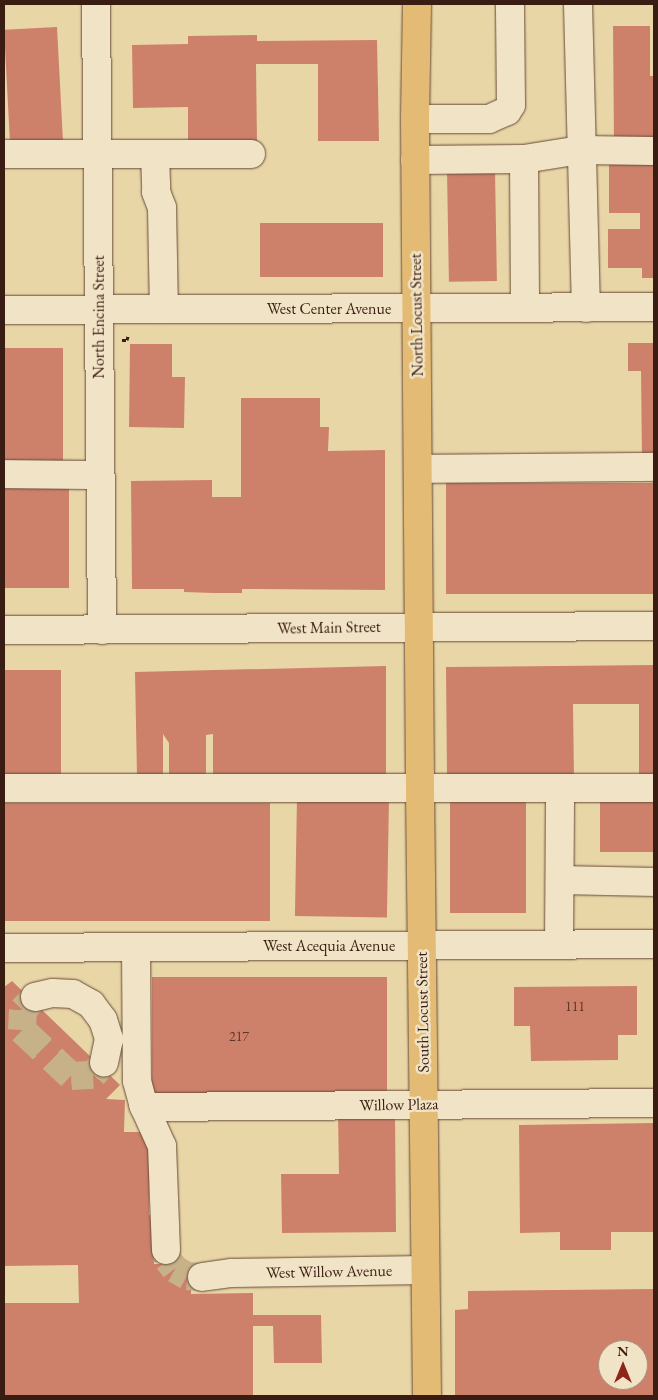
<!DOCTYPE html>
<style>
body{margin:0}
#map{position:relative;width:658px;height:1400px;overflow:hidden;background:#e9d6a7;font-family:"EB Garamond",serif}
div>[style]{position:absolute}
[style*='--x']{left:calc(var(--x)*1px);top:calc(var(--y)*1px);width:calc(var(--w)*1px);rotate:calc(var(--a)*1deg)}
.building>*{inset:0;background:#cd816b;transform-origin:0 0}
.minor-tunnel>*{height:28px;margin-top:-14px;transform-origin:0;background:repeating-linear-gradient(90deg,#c6b189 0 28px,transparent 0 42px)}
.path>*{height:3px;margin-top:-1.5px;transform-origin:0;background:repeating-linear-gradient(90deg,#3a1d12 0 4px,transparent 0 6.5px)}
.roads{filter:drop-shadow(0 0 1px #664b37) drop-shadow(0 0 1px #664b37)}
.minor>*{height:28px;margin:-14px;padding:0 14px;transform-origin:14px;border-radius:14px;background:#f1e4c6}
.major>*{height:28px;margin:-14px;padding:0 14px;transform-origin:14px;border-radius:14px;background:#e4bb74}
span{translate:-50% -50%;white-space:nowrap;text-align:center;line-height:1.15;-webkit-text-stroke:5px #f1e4c6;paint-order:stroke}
.number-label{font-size:14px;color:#5f3628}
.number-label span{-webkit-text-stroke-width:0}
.street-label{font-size:16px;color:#3a1d12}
.frame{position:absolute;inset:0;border:5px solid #3a1d12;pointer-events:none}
.north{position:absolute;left:598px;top:1340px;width:50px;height:50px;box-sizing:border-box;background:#f1e4c6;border:1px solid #a8947e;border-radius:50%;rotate:0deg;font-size:14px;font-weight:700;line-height:20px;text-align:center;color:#3a1d12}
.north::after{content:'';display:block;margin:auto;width:18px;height:22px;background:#8f2418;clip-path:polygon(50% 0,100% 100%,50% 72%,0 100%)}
</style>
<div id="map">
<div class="building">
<i style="clip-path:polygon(613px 26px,650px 26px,650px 76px,654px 76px,654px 143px,614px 144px)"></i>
<i style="left:57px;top:27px;width:119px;height:53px;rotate:87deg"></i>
<i style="clip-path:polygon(257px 35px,257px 41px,377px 40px,379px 141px,318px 141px,318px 64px,256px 64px,257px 141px,188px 141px,188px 107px,133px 108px,132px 45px,188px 44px,188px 36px)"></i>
<i style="clip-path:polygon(609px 163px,654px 163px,654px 278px,642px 278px,642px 268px,608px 268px,608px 229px,640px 229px,640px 213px,609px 213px)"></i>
<i style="left:495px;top:171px;width:110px;height:48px;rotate:89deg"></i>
<i style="left:260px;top:223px;width:123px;height:54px"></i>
<i style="clip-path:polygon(628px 343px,654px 343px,654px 460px,642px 461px,641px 371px,628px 371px)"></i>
<i style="clip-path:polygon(130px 344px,172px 344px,172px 377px,185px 377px,184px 428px,129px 427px)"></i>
<i style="left:4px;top:348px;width:59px;height:118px"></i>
<i style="clip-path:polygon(241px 398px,320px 398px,320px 427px,329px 427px,328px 451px,385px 450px,385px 590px,242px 589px,242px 593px,213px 593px,184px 592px,184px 589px,132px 589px,131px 481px,212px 480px,212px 497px,241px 497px)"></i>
<i style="left:4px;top:480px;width:65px;height:108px"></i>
<i style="left:446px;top:483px;width:208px;height:111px"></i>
<i style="clip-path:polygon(654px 665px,654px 778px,639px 778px,639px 704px,573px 704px,574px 778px,447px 779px,446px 667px)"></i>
<i style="clip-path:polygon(386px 666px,386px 778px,213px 779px,213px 734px,206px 735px,206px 782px,169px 783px,169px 743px,163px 734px,163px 778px,137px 777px,135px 672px)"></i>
<i style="left:4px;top:670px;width:57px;height:109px"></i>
<i style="left:450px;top:796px;width:76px;height:117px"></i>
<i style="left:297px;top:797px;width:92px;height:119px;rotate:1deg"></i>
<i style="left:654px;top:800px;width:52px;height:54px;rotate:90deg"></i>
<i style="left:4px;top:803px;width:266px;height:118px"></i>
<i style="left:387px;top:977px;width:116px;height:235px;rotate:90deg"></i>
<i style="clip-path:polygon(12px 981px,120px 1085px,106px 1099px,125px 1100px,124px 1132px,149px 1132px,149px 1215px,154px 1216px,154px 1264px,191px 1263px,191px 1294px,253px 1293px,253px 1315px,321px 1315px,322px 1363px,274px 1363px,273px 1326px,253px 1326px,253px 1396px,4px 1396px,4px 1303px,79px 1303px,78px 1265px,4px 1266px,4px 987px)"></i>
<i style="clip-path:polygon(637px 986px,637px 1035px,618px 1035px,618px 1060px,531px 1061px,530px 1026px,514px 1026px,514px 987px)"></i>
<i style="clip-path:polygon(338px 1113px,395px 1113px,396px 1232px,282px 1233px,281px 1174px,339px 1174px)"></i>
<i style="clip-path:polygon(654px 1123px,654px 1232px,611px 1232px,611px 1250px,560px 1250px,560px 1232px,520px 1233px,519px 1125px)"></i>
<i style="clip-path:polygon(evenodd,654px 1289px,654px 1396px,455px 1396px,455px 1310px,468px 1309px,468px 1291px,654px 1289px,608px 1350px,638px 1350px,638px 1380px,608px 1380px,608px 1350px)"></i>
</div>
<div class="minor-tunnel">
<i style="--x:35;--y:997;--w:18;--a:133"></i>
<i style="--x:23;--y:1010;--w:20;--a:93"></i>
<i style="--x:22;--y:1030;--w:67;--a:43.2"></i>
<i style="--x:71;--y:1076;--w:22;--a:-3"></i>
<i style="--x:93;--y:1075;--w:17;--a:-50"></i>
<i style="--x:166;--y:1250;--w:10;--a:79"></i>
<i style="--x:168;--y:1260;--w:11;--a:52"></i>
<i style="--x:175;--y:1269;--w:14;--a:30"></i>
<i style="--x:187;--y:1276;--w:15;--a:4"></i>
</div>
<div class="path">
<i style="--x:122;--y:340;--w:5;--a:0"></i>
<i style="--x:127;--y:340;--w:4;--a:-76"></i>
</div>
<div class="roads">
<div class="minor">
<i style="--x:96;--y:4;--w:626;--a:89.45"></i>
<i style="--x:578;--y:4;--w:304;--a:88.5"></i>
<i style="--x:415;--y:119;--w:74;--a:0"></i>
<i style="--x:489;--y:119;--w:20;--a:-24"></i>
<i style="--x:507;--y:111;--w:7;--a:-56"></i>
<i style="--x:511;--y:105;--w:101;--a:-90.6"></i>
<i style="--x:4;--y:154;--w:247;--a:0"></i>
<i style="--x:155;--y:154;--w:38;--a:88"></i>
<i style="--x:156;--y:192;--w:17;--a:69"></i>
<i style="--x:162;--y:208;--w:101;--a:88.9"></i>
<i style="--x:524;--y:159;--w:57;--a:-9.1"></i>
<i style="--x:580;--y:150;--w:74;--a:0.8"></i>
<i style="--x:415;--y:160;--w:109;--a:-0.5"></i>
<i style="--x:524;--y:159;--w:149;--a:89.6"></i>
<i style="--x:4;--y:310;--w:650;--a:-0.26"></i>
<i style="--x:419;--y:469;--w:235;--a:-0.5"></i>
<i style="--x:4;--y:474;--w:96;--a:0.6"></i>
<i style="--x:4;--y:630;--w:650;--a:-0.35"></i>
<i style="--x:4;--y:788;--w:650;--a:0"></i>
<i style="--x:560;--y:880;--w:94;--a:1.2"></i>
<i style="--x:559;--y:945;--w:156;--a:-89.6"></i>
<i style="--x:136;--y:947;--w:134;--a:89.6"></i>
<i style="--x:137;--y:1081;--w:24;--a:75"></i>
<i style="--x:143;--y:1104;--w:46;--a:65.7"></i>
<i style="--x:162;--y:1146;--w:104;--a:87.8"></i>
<i style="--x:4;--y:948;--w:650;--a:-0.35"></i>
<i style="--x:35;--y:997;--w:18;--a:-13"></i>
<i style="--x:53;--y:993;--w:20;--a:3"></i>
<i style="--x:73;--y:994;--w:21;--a:29"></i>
<i style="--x:91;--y:1004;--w:20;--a:53"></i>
<i style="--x:103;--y:1020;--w:20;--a:72"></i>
<i style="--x:109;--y:1039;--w:24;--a:102"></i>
<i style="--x:144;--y:1107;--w:510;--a:-0.45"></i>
<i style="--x:202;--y:1277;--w:30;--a:-8"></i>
<i style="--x:232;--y:1273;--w:193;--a:-0.9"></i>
</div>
<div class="major">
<i style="--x:417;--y:4;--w:115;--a:91"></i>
<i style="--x:415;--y:119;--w:671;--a:89.57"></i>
<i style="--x:420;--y:790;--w:606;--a:89.34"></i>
</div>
</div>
<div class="number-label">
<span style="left:575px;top:1006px">111</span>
<span style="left:239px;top:1036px">217</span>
</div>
<div class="street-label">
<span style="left:329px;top:309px">West Center Avenue</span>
<span style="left:417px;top:315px;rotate:-91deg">North Locust Street</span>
<span style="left:99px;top:317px;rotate:-90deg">North Encina Street</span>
<span style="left:329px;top:628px;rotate:-1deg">West Main Street</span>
<span style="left:329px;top:946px">West Acequia Avenue</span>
<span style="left:423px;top:1012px;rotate:-91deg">South Locust Street</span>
<span style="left:399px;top:1105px;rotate:-1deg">Willow Plaza</span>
<span style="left:329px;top:1272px;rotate:-1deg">West Willow Avenue</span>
</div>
<div class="frame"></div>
<div class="north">N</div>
</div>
